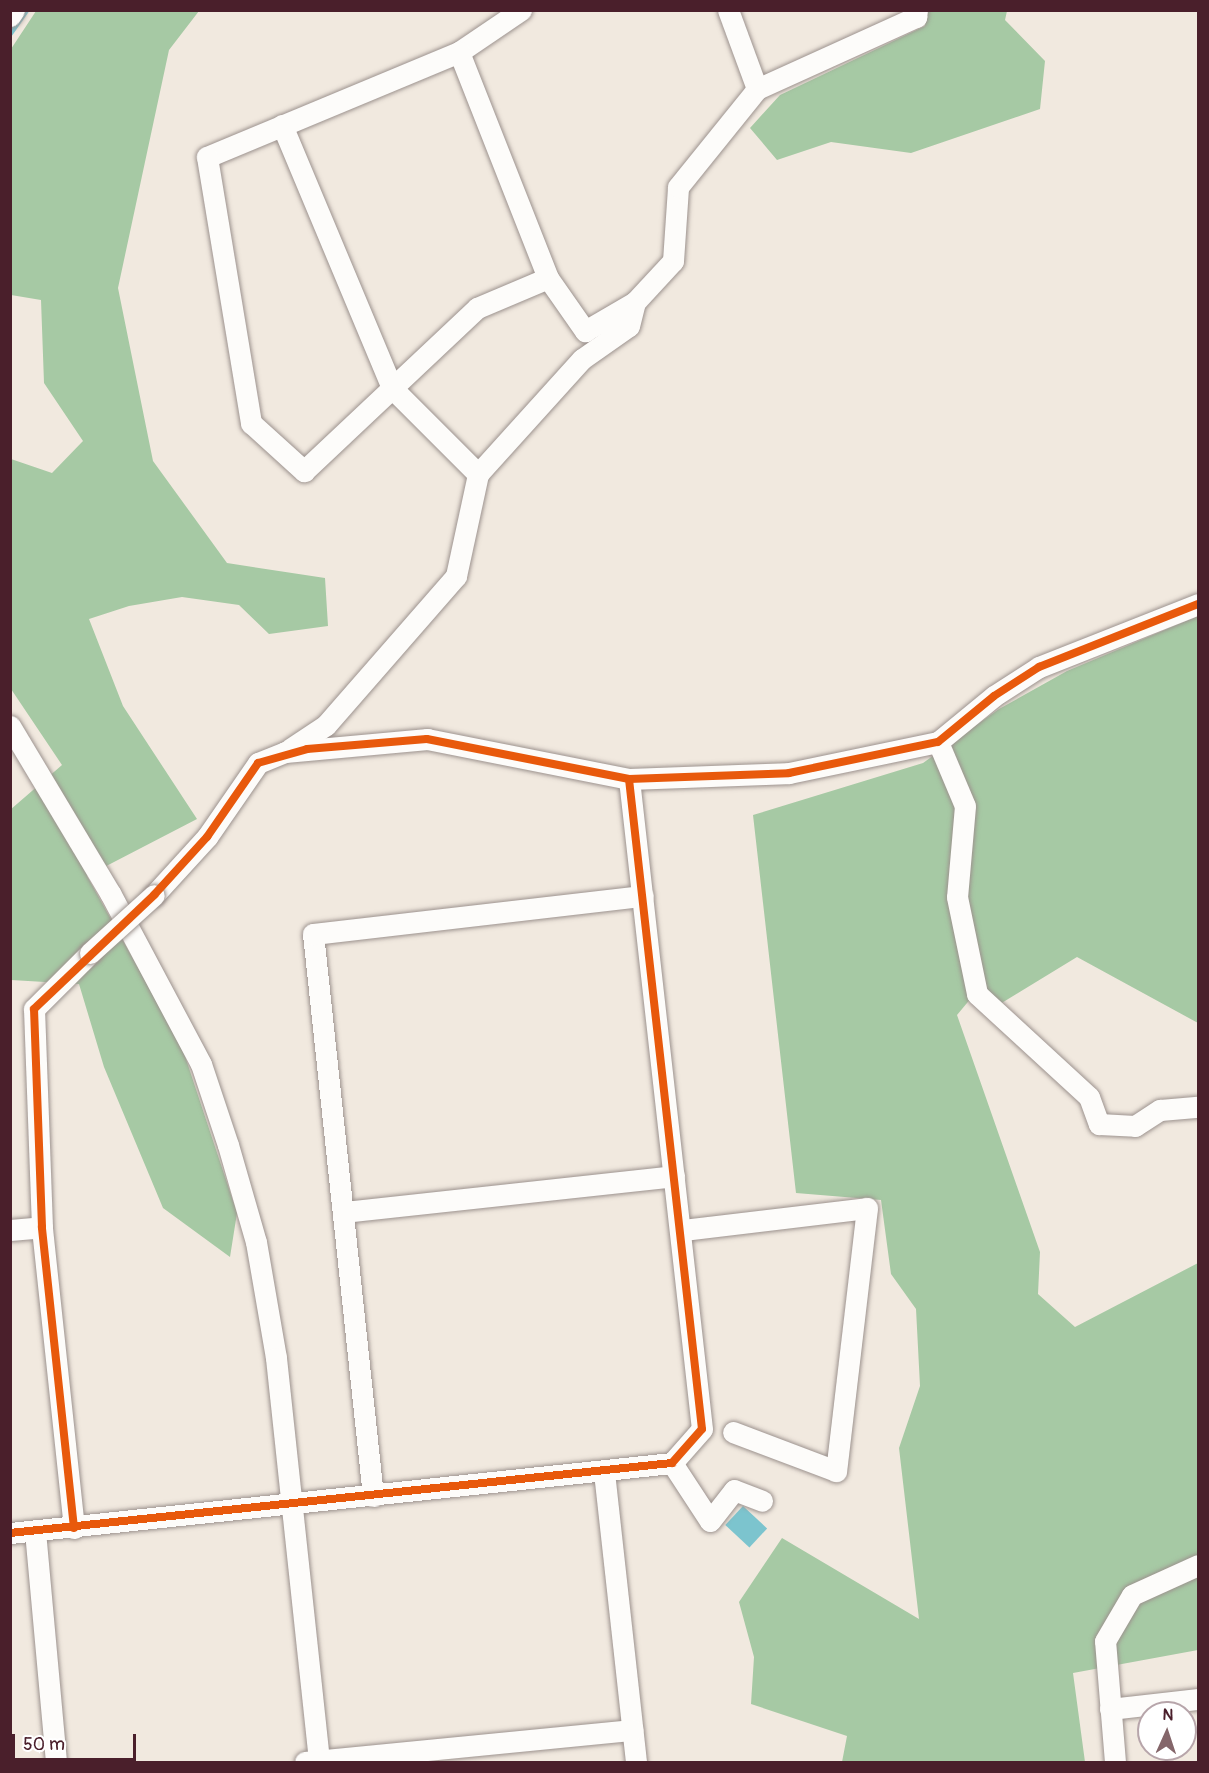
<!DOCTYPE html>
<style>
body{margin:0}
#map{position:relative;width:1209px;height:1773px;overflow:hidden;background:#f1e9df;font-family:Pangolin,sans-serif}
div>[style]{position:absolute}
[style*='--x']{left:calc(var(--x)*1px);top:calc(var(--y)*1px);width:calc(var(--w)*1px);rotate:calc(var(--a)*1deg)}
.forest>*{inset:0;background:#a6c9a4}
.water>*{inset:0;background:#7cc4ce;transform-origin:0 0}
.stream>*{height:5px;margin:-2.5px;padding:0 2.5px;transform-origin:2.5px;border-radius:2.5px;background:#7cc4ce}
.roads{filter:drop-shadow(0 0 2px #9c928e) drop-shadow(0 0 2px #9c928e)}
.minor>*{height:21px;margin:-10.5px;padding:0 10.5px;transform-origin:10.5px;border-radius:10.5px;background:#fdfcfa}
.bridges{filter:drop-shadow(0 0 2px #9c928e) drop-shadow(0 0 2px #9c928e)}
.minor-bridge>*{height:21px;margin:-10.5px;padding:0 10.5px;transform-origin:10.5px;border-radius:10.5px;background:#fdfcfa}
.cycleway>*{height:8px;margin:-4px;padding:0 4px;transform-origin:4px;border-radius:4px;background:#e8590c}
span{translate:-50% -50%;white-space:nowrap;text-align:center;line-height:1.15;-webkit-text-stroke:5px #fff;paint-order:stroke}
.frame{position:absolute;inset:0;border:12px solid #4a1f2b;pointer-events:none}
.north{position:absolute;left:1137px;top:1701px;width:60px;height:60px;box-sizing:border-box;background:#fff;border:2px solid #b7a5aa;border-radius:50%;rotate:3deg;font-size:16px;font-weight:700;line-height:24px;text-align:center;color:#4a1f2b}
.north::after{content:'';display:block;margin:auto;width:21px;height:27px;background:#84666a;clip-path:polygon(50% 0,100% 100%,50% 72%,0 100%)}
.scale{position:absolute;left:12px;top:1734px;width:124px;height:27px;box-sizing:border-box;border:3px solid #4a1f2b;border-top:0;padding-left:8px;font-size:18px;line-height:21px;white-space:nowrap;color:#4a1f2b;-webkit-text-stroke:4px #fff;paint-order:stroke}
</style>
<div id="map">
<div class="forest">
<i style="clip-path:polygon(36px 11px,199px 11px,169px 50px,118px 288px,153px 461px,227px 563px,325px 578px,328px 626px,269px 634px,239px 605px,182px 597px,129px 606px,89px 619px,123px 706px,197px 819px,87px 876px,182px 1047px,237px 1213px,230px 1257px,163px 1208px,104px 1067px,79px 984px,11px 980px,10px 810px,62px 765px,11px 689px,11px 459px,52px 473px,83px 441px,44px 383px,41px 300px,11px 295px,11px 49px)"></i>
<i style="clip-path:polygon(927px 11px,1007px 11px,1005px 20px,1045px 61px,1040px 109px,911px 153px,831px 142px,777px 160px,750px 128px,780px 95px,925px 26px)"></i>
<i style="clip-path:polygon(1198px 616px,1198px 1023px,1077px 957px,1000px 1004px,982px 985px,957px 1015px,1040px 1252px,1038px 1294px,1075px 1327px,1198px 1263px,1198px 1650px,1073px 1673px,1085px 1762px,842px 1762px,847px 1736px,751px 1704px,754px 1657px,739px 1602px,782px 1538px,919px 1619px,899px 1448px,920px 1386px,916px 1309px,891px 1274px,881px 1200px,796px 1193px,753px 815px,923px 763px,999px 709px,1067px 671px)"></i>
</div>
<div class="water">
<i style="left:743px;top:1506px;width:33px;height:26px;rotate:43deg"></i>
</div>
<div class="stream">
<i style="--x:10;--y:33;--w:28;--a:-55"></i>
</div>
<div class="roads">
<div class="minor">
<i style="--x:521;--y:10;--w:75;--a:145.9"></i>
<i style="--x:459;--y:52;--w:273;--a:157.4"></i>
<i style="--x:207;--y:157;--w:270;--a:80.6"></i>
<i style="--x:251;--y:423;--w:72;--a:42.2"></i>
<i style="--x:304;--y:471;--w:238;--a:-43.3"></i>
<i style="--x:477;--y:308;--w:77;--a:-22.9"></i>
<i style="--x:728;--y:10;--w:84;--a:69.8"></i>
<i style="--x:10;--y:16;--w:7;--a:-56"></i>
<i style="--x:459;--y:52;--w:243;--a:68.5"></i>
<i style="--x:548;--y:278;--w:65;--a:55.1"></i>
<i style="--x:585;--y:331;--w:58;--a:-30.1"></i>
<i style="--x:635;--y:302;--w:56;--a:-47.2"></i>
<i style="--x:673;--y:261;--w:74;--a:-86.1"></i>
<i style="--x:678;--y:187;--w:126;--a:-51.1"></i>
<i style="--x:757;--y:89;--w:175;--a:-24.4"></i>
<i style="--x:916;--y:17;--w:7;--a:-82"></i>
<i style="--x:282;--y:125;--w:285;--a:67.3"></i>
<i style="--x:392;--y:388;--w:122;--a:45"></i>
<i style="--x:10;--y:726;--w:195;--a:59.1"></i>
<i style="--x:110;--y:893;--w:194;--a:62"></i>
<i style="--x:201;--y:1064;--w:85;--a:71.6"></i>
<i style="--x:228;--y:1145;--w:101;--a:73.9"></i>
<i style="--x:256;--y:1242;--w:118;--a:80.2"></i>
<i style="--x:276;--y:1358;--w:406;--a:83.9"></i>
<i style="--x:938;--y:742;--w:69;--a:67.1"></i>
<i style="--x:965;--y:806;--w:91;--a:95"></i>
<i style="--x:957;--y:897;--w:99;--a:78.3"></i>
<i style="--x:977;--y:994;--w:152;--a:42.6"></i>
<i style="--x:1089;--y:1097;--w:29;--a:70"></i>
<i style="--x:1099;--y:1124;--w:36;--a:3"></i>
<i style="--x:1135;--y:1126;--w:30;--a:-33"></i>
<i style="--x:1160;--y:1110;--w:38;--a:-5"></i>
<i style="--x:290;--y:749;--w:43;--a:-33.7"></i>
<i style="--x:326;--y:725;--w:198;--a:-48.9"></i>
<i style="--x:456;--y:576;--w:104;--a:-77.8"></i>
<i style="--x:478;--y:474;--w:155;--a:-47.9"></i>
<i style="--x:582;--y:359;--w:57;--a:-35.1"></i>
<i style="--x:629;--y:326;--w:25;--a:-76"></i>
<i style="--x:154;--y:895;--w:79;--a:-47.6"></i>
<i style="--x:207;--y:837;--w:90;--a:-55.4"></i>
<i style="--x:258;--y:763;--w:29;--a:-22"></i>
<i style="--x:285;--y:752;--w:143;--a:-5.2"></i>
<i style="--x:427;--y:739;--w:206;--a:11.2"></i>
<i style="--x:629;--y:779;--w:160;--a:-2.1"></i>
<i style="--x:789;--y:773;--w:152;--a:-11.8"></i>
<i style="--x:938;--y:742;--w:72;--a:-39.4"></i>
<i style="--x:994;--y:696;--w:54;--a:-32.8"></i>
<i style="--x:1039;--y:667;--w:171;--a:-21.6"></i>
<i style="--x:344;--y:1212;--w:332;--a:-6.2"></i>
<i style="--x:10;--y:1230;--w:32;--a:-5"></i>
<i style="--x:683;--y:1230;--w:185;--a:-6.8"></i>
<i style="--x:867;--y:1208;--w:265;--a:96.7"></i>
<i style="--x:836;--y:1471;--w:110;--a:-159.3"></i>
<i style="--x:672;--y:1463;--w:69;--a:56.8"></i>
<i style="--x:710;--y:1521;--w:39;--a:-52"></i>
<i style="--x:734;--y:1490;--w:30;--a:21"></i>
<i style="--x:604;--y:1472;--w:292;--a:83.7"></i>
<i style="--x:373;--y:1496;--w:565;--a:-96.09"></i>
<i style="--x:313;--y:934;--w:332;--a:-6.6"></i>
<i style="--x:74;--y:1528;--w:303;--a:-96.1"></i>
<i style="--x:42;--y:1227;--w:218;--a:-92.1"></i>
<i style="--x:34;--y:1009;--w:79;--a:-45"></i>
<i style="--x:35;--y:1531;--w:232;--a:84.8"></i>
<i style="--x:10;--y:1533;--w:666;--a:-6.04"></i>
<i style="--x:672;--y:1463;--w:45;--a:-48.6"></i>
<i style="--x:702;--y:1429;--w:654;--a:-96.41"></i>
<i style="--x:1110;--y:1709;--w:89;--a:-6.5"></i>
<i style="--x:305;--y:1762;--w:329;--a:-5.6"></i>
<i style="--x:1115;--y:1762;--w:121;--a:-94.7"></i>
<i style="--x:1105;--y:1641;--w:53;--a:-59.6"></i>
<i style="--x:1132;--y:1595;--w:72;--a:-24.4"></i>
</div>
</div>
<div class="bridges">
<div class="minor-bridge">
<i style="--x:90;--y:953;--w:86;--a:-42.2"></i>
</div>
</div>
<div class="cycleway">
<i style="--x:74;--y:1528;--w:303;--a:-96.1"></i>
<i style="--x:42;--y:1227;--w:218;--a:-92.1"></i>
<i style="--x:34;--y:1009;--w:166;--a:-43.5"></i>
<i style="--x:154;--y:895;--w:79;--a:-47.6"></i>
<i style="--x:207;--y:837;--w:90;--a:-55.4"></i>
<i style="--x:258;--y:763;--w:51;--a:-15.9"></i>
<i style="--x:307;--y:749;--w:120;--a:-4.8"></i>
<i style="--x:427;--y:739;--w:206;--a:11.2"></i>
<i style="--x:629;--y:779;--w:160;--a:-2.1"></i>
<i style="--x:789;--y:773;--w:152;--a:-11.8"></i>
<i style="--x:938;--y:742;--w:72;--a:-39.4"></i>
<i style="--x:994;--y:696;--w:54;--a:-32.8"></i>
<i style="--x:1039;--y:667;--w:171;--a:-21.6"></i>
<i style="--x:10;--y:1533;--w:666;--a:-6.04"></i>
<i style="--x:672;--y:1463;--w:45;--a:-48.6"></i>
<i style="--x:702;--y:1429;--w:654;--a:-96.41"></i>
</div>
<div class="frame"></div>
<div class="north">N</div>
<div class="scale">50 m</div>
</div>
